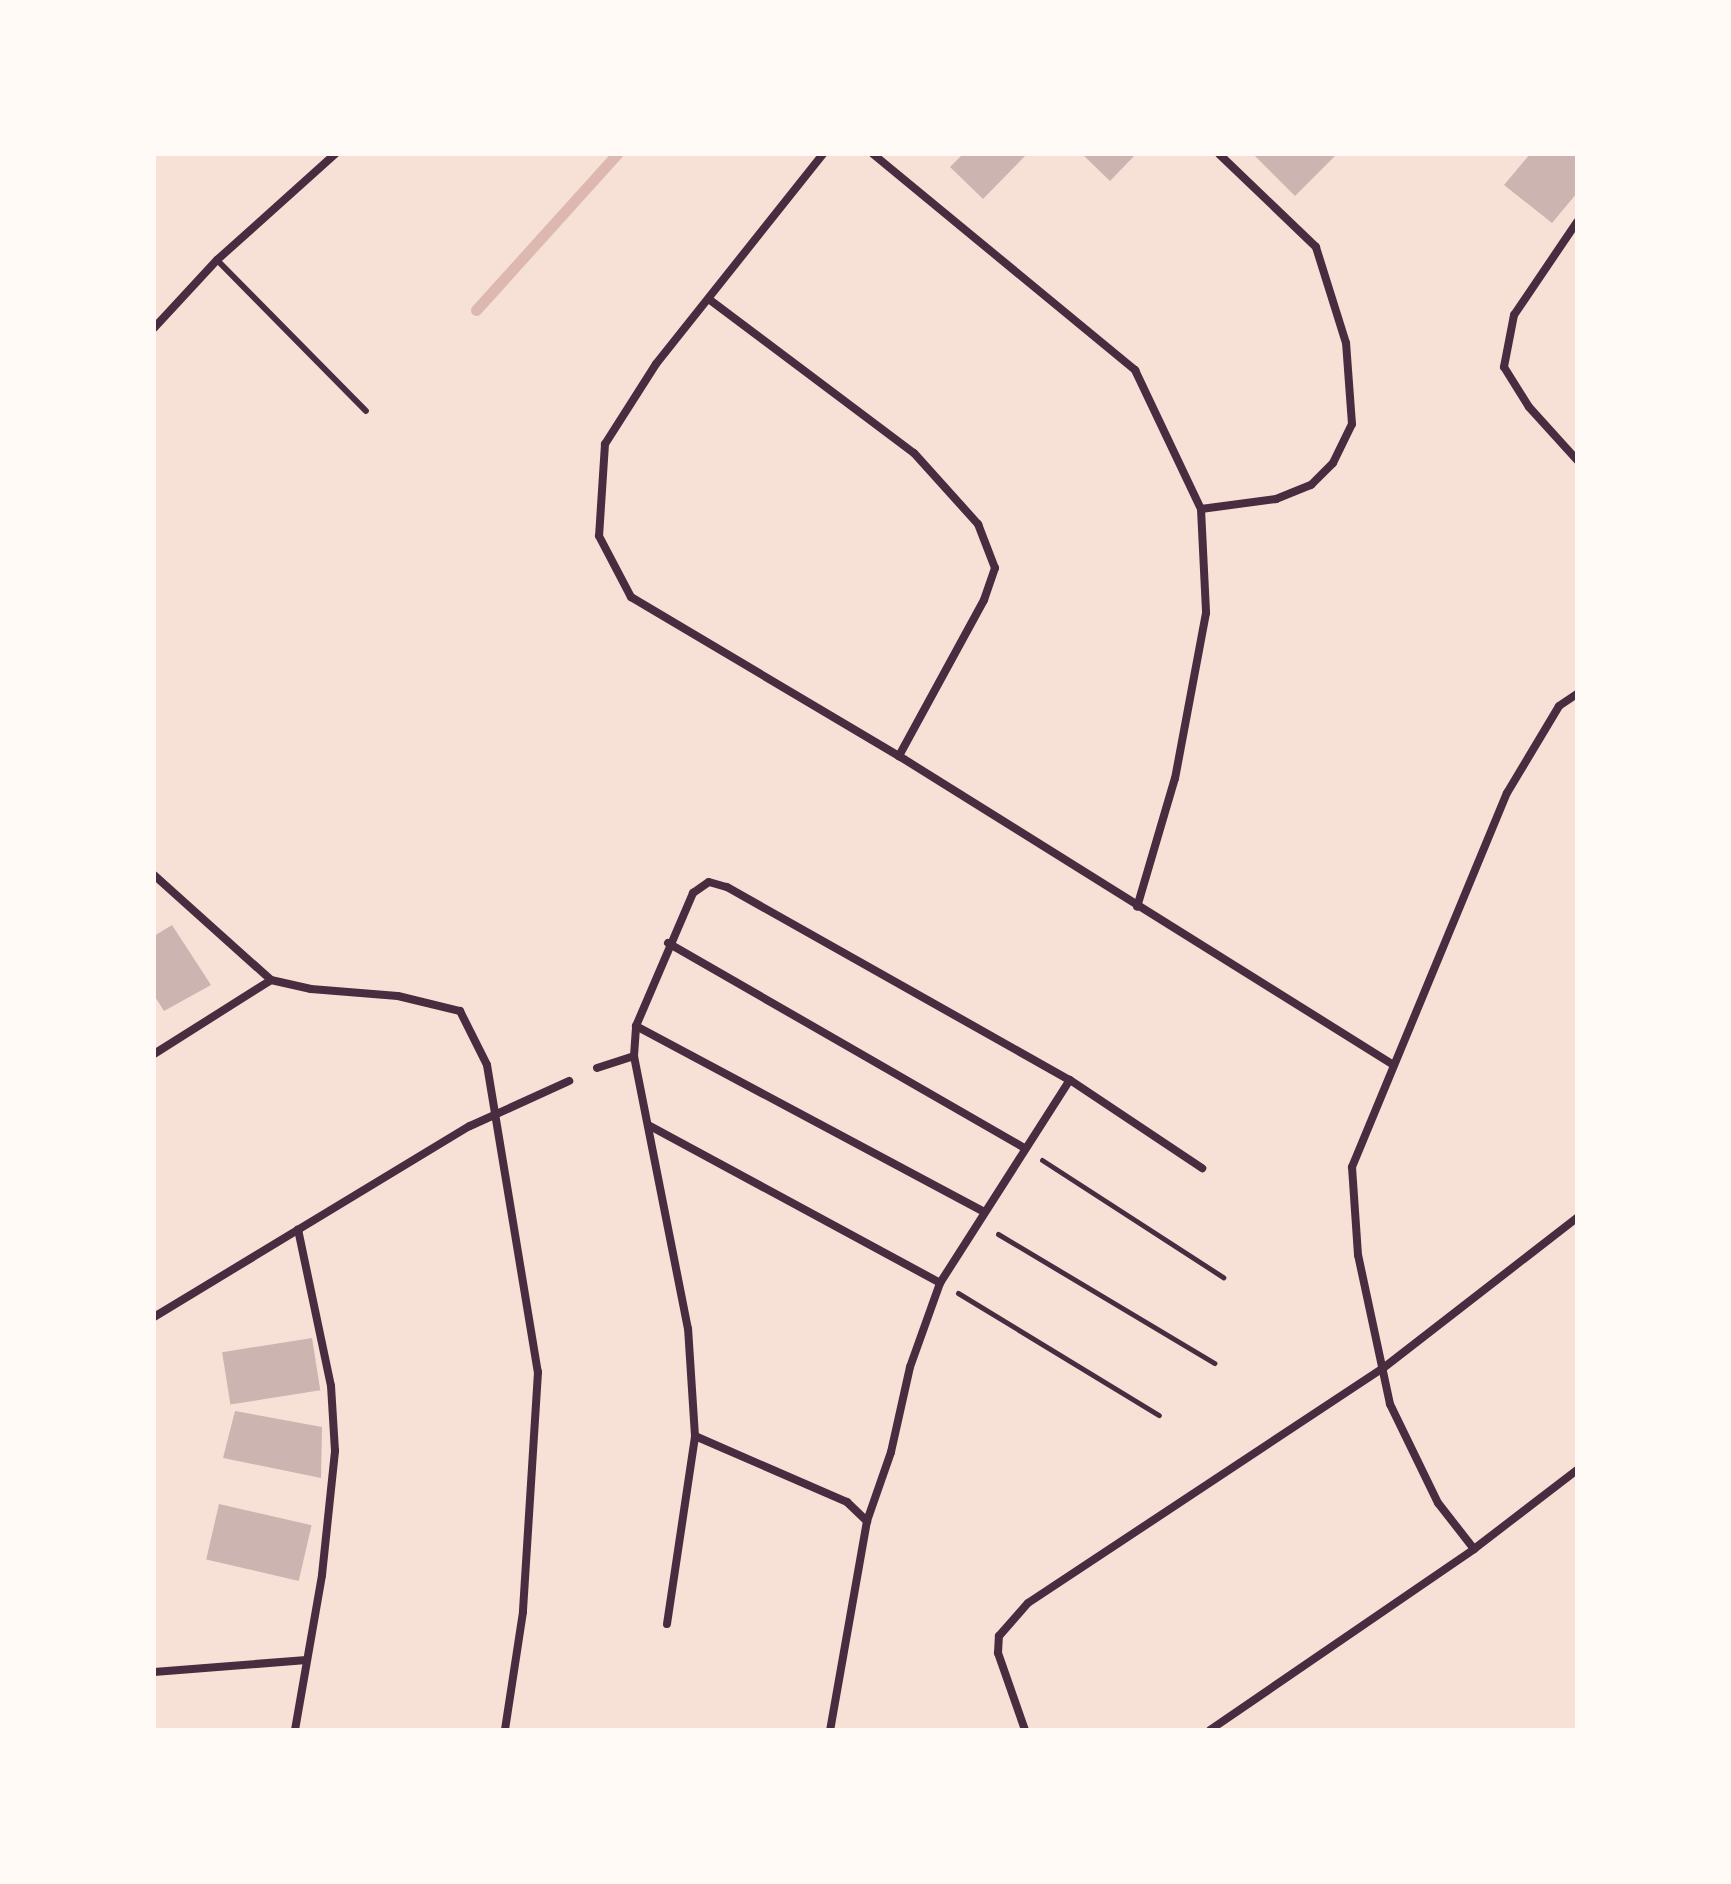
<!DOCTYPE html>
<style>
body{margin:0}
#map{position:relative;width:1731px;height:1884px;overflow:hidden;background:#f7e1d7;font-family:Spectral,serif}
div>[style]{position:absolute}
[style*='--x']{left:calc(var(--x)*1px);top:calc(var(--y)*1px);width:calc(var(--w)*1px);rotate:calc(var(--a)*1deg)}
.stream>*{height:11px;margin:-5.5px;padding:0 5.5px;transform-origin:5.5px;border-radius:5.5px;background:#dcb8b0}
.building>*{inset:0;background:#ccb4b1;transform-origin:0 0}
.path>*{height:5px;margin:-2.5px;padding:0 2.5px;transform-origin:2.5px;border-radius:2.5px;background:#4a2c40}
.service>*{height:6px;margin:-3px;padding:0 3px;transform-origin:3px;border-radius:3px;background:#4a2c40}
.minor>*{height:8px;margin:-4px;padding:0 4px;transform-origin:4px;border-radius:4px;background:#4a2c40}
span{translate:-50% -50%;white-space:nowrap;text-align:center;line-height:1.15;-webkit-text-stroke:6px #fffaf5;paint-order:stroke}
.frame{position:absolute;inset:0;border:156px solid #fffaf5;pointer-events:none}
</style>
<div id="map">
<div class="stream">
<i style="--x:476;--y:310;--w:210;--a:-47.9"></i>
</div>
<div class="building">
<i style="clip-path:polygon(963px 154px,1027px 154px,983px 199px,950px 167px)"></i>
<i style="clip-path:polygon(1082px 154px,1136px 154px,1110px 181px)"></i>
<i style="clip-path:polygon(1253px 154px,1337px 154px,1295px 196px)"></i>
<i style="clip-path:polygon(1530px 154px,1577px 154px,1577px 193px,1552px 223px,1504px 185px)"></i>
<i style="clip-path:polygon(172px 925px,211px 985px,164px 1011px,154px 995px,154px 936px)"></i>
<i style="left:312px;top:1338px;width:53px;height:91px;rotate:81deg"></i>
<i style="clip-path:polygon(235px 1411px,322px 1427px,321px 1478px,223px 1458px)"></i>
<i style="left:219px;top:1504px;width:95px;height:57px;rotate:13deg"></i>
</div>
<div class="path">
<i style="--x:1042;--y:1160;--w:216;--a:32.9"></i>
<i style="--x:998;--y:1234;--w:252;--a:30.8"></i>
<i style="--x:958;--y:1293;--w:235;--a:31.3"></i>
</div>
<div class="service">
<i style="--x:217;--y:260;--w:212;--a:45.4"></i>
</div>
<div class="minor">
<i style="--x:823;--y:154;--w:268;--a:128.5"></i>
<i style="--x:656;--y:364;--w:95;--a:122.5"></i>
<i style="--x:605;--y:444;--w:92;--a:93.7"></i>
<i style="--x:599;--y:536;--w:69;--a:62.3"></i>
<i style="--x:631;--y:597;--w:312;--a:30.7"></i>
<i style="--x:899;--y:756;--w:581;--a:31.99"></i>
<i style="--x:873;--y:154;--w:340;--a:39.5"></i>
<i style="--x:1135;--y:370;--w:154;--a:64.6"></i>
<i style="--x:1201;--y:509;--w:104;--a:87.2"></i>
<i style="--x:1206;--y:613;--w:168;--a:100.6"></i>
<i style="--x:1175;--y:778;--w:134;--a:106.4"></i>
<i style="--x:1577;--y:222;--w:112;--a:124.1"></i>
<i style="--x:1514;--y:315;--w:53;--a:100.9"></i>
<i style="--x:1504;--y:367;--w:47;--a:58"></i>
<i style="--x:1529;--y:407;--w:72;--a:47.8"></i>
<i style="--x:710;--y:300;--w:255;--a:36.9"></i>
<i style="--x:914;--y:453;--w:96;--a:48"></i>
<i style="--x:978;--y:524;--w:47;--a:68.9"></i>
<i style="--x:995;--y:568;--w:34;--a:109"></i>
<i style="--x:984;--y:600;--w:178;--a:118.6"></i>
<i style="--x:154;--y:328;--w:93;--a:-47.2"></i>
<i style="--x:217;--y:260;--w:159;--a:-41.9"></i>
<i style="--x:1201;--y:509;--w:76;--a:-7.6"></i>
<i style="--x:1276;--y:499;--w:38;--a:-22"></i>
<i style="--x:1311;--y:485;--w:31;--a:-45"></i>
<i style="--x:1333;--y:463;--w:43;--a:-64"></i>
<i style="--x:1352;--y:424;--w:81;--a:-94.2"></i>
<i style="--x:1346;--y:343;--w:101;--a:-107.4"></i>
<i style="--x:1316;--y:247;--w:134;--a:-136.2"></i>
<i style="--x:154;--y:875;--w:157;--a:41.9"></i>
<i style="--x:271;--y:980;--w:41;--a:12.7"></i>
<i style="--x:311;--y:989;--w:87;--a:4.6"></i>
<i style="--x:398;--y:996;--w:64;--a:13.6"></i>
<i style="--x:460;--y:1011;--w:60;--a:63.4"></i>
<i style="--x:487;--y:1065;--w:311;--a:80.6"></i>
<i style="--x:538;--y:1372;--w:240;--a:93.6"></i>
<i style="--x:523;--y:1612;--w:119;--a:98.7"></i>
<i style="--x:668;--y:943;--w:411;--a:29.9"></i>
<i style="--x:636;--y:1026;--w:392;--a:28.1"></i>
<i style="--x:154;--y:1054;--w:138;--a:-32.3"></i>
<i style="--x:597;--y:1068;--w:39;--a:-18"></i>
<i style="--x:650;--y:1126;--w:330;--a:28.4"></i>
<i style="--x:940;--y:1283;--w:241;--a:-57.4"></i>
<i style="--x:154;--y:1317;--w:369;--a:-31.2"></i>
<i style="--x:470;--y:1126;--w:109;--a:-24.4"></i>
<i style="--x:695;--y:1436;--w:166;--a:23.5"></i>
<i style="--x:847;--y:1502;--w:28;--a:44"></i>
<i style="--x:867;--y:1521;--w:212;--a:100"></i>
<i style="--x:867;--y:1521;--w:73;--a:-70.8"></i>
<i style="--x:891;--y:1452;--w:87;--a:-77.4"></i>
<i style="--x:910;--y:1367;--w:89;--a:-70.3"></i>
<i style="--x:1474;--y:1549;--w:58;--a:-128"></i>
<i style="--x:1438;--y:1503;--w:110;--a:-115.9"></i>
<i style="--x:1390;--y:1404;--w:152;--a:-102.1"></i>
<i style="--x:1358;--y:1255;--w:88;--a:-93.9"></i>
<i style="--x:1352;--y:1167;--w:405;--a:-67.5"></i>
<i style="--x:1507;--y:793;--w:101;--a:-59.1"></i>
<i style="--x:1559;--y:706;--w:22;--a:-34"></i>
<i style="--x:667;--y:1624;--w:190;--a:-81.5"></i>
<i style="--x:695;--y:1436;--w:107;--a:-93.7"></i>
<i style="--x:688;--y:1329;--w:278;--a:-101.2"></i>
<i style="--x:634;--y:1056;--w:30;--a:-86"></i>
<i style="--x:636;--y:1026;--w:145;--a:-66.8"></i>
<i style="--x:693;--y:893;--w:19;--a:-35"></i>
<i style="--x:709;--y:882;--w:19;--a:16"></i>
<i style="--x:727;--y:887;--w:394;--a:29.4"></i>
<i style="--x:1070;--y:1080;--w:159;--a:33.7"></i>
<i style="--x:154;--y:1672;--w:153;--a:-4.5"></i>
<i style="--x:295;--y:1730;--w:157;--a:-80.1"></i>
<i style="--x:322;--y:1575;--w:125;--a:-84"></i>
<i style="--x:335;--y:1451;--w:65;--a:-93.5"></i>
<i style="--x:331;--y:1386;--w:160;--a:-101.9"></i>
<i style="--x:1025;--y:1730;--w:82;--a:-109.3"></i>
<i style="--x:998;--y:1653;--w:17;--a:-87"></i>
<i style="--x:999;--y:1636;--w:44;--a:-48.7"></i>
<i style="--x:1028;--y:1603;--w:424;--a:-33.5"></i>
<i style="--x:1382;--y:1369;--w:247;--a:-37.8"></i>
<i style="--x:1210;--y:1730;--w:320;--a:-34.4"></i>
<i style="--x:1474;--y:1549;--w:130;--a:-37.5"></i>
</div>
<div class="frame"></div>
</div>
